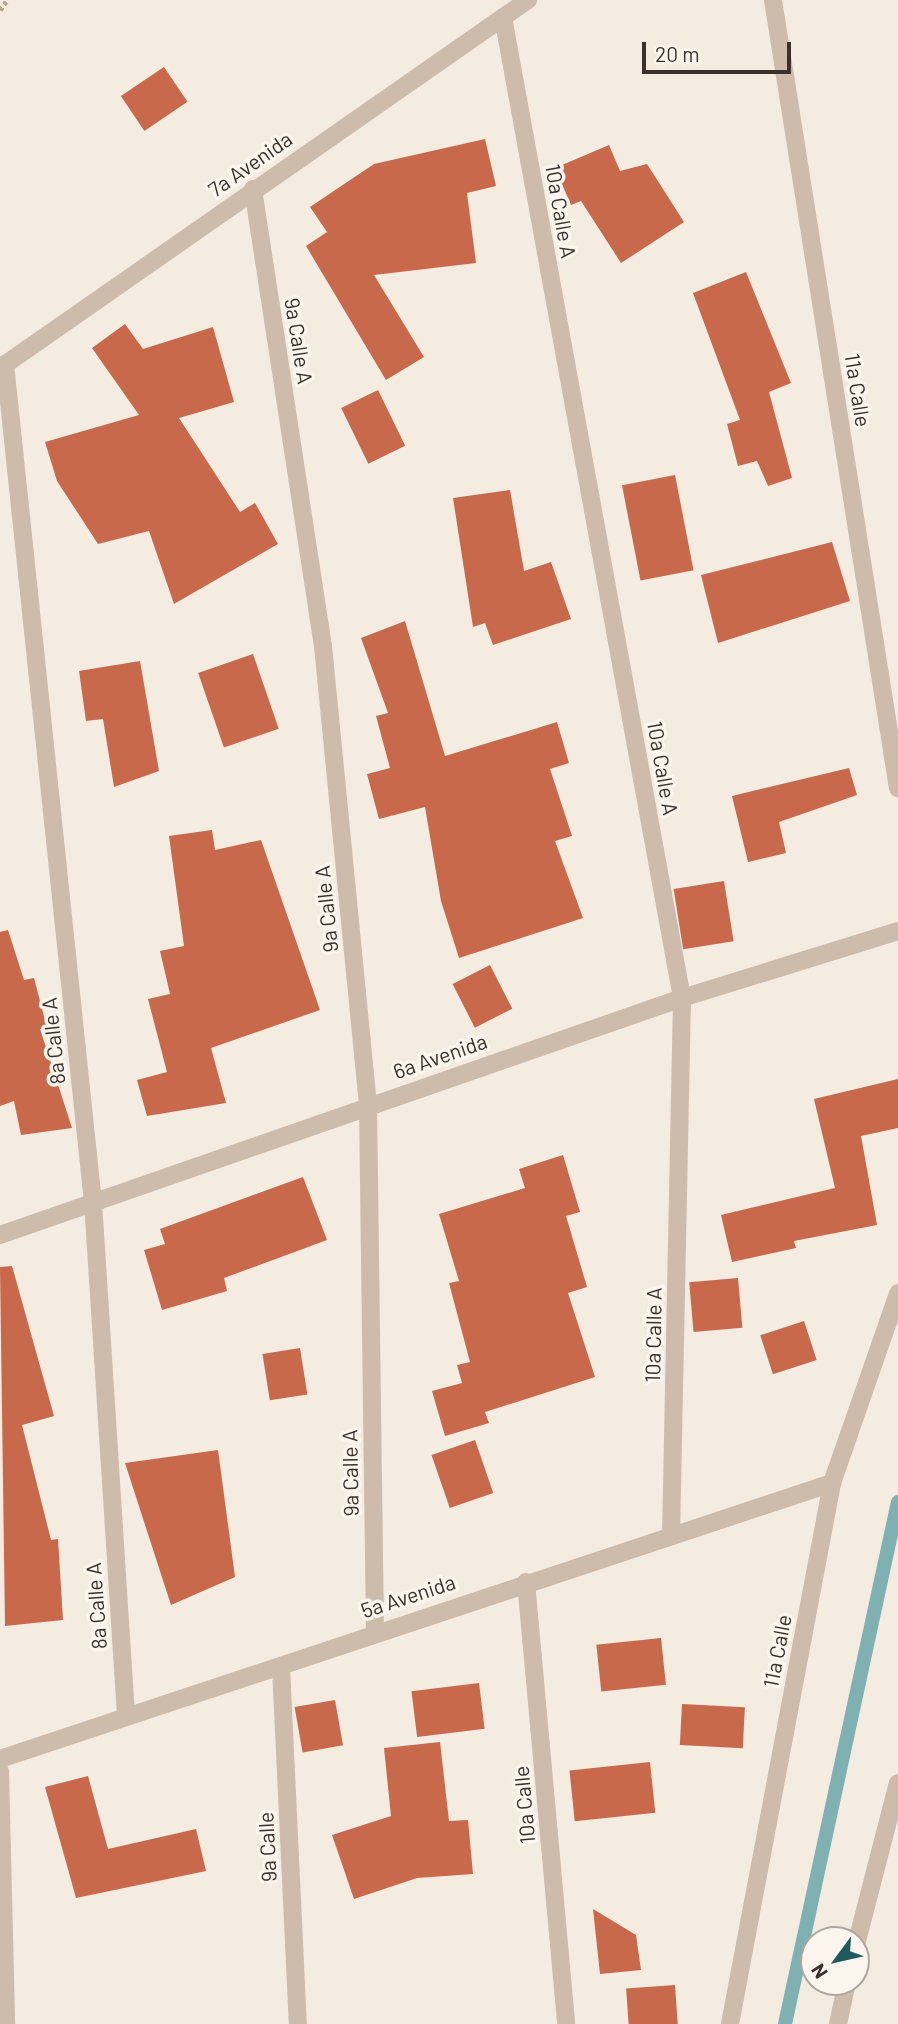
<!DOCTYPE html>
<style>
body{margin:0}
#map{position:relative;width:898px;height:2024px;overflow:hidden;background:#f4ebe1;font-family:Barlow,sans-serif}
div>[style]{position:absolute}
[style*='--x']{left:calc(var(--x)*1px);top:calc(var(--y)*1px);width:calc(var(--w)*1px);rotate:calc(var(--a)*1deg)}
.stream>*{height:14px;margin:-7px;padding:0 7px;transform-origin:7px;border-radius:7px;background:#7fb0b2}
.building>*{inset:0;background:#c8694b;transform-origin:0 0}
.path>*{height:4.5px;margin-top:-2.25px;transform-origin:0;background:repeating-linear-gradient(90deg,#b9a596 0 3.5px,transparent 0 7px)}
.street>*{height:18px;margin:-9px;padding:0 9px;transform-origin:9px;border-radius:9px;background:#cdbbac}
span{translate:-50% -50%;white-space:nowrap;text-align:center;line-height:1.15;-webkit-text-stroke:7px #fbf5ee;paint-order:stroke}
.street-label{font-size:21px;color:#3b302b}
.north{position:absolute;left:800px;top:1926px;width:70px;height:70px;box-sizing:border-box;background:#fbf5ee;border:2px solid #aea6a0;border-radius:50%;rotate:237deg;font-size:19px;font-weight:700;line-height:28px;text-align:center;color:#3b302b}
.north::after{content:'';display:block;margin:auto;width:24px;height:32px;background:#1f5a5e;clip-path:polygon(50% 0,100% 100%,50% 72%,0 100%)}
.scale{position:absolute;left:642px;top:42px;width:149px;height:32px;box-sizing:border-box;border:4px solid #3b302b;border-top:0;padding-left:9px;font-size:21px;line-height:24px;white-space:nowrap;color:#3b302b;-webkit-text-stroke:5px #fbf5ee;paint-order:stroke}
</style>
<div id="map">
<div class="stream">
<i style="--x:785;--y:2024;--w:534;--a:-77.79"></i>
</div>
<div class="building">
<i style="left:164px;top:67px;width:42px;height:52px;rotate:56deg"></i>
<i style="clip-path:polygon(485px 139px,496px 186px,467px 193px,476px 263px,374px 275px,424px 357px,386px 380px,306px 246px,327px 232px,310px 207px,374px 164px)"></i>
<i style="clip-path:polygon(609px 145px,620px 171px,647px 164px,684px 222px,621px 263px,581px 201px,571px 205px,555px 168px)"></i>
<i style="clip-path:polygon(746px 272px,791px 383px,769px 392px,792px 478px,768px 486px,757px 461px,738px 466px,727px 424px,740px 420px,693px 293px)"></i>
<i style="clip-path:polygon(125px 324px,143px 349px,213px 327px,234px 402px,179px 418px,240px 512px,255px 503px,278px 544px,174px 604px,149px 531px,98px 544px,57px 481px,45px 442px,139px 415px,92px 348px)"></i>
<i style="left:378px;top:390px;width:62px;height:41px;rotate:64deg"></i>
<i style="left:675px;top:475px;width:97px;height:54px;rotate:79deg"></i>
<i style="clip-path:polygon(510px 490px,524px 571px,551px 562px,571px 619px,493px 645px,485px 623px,473px 627px,453px 498px)"></i>
<i style="clip-path:polygon(832px 542px,850px 601px,718px 643px,701px 575px)"></i>
<i style="clip-path:polygon(405px 621px,445px 756px,557px 722px,569px 763px,550px 769px,572px 836px,555px 841px,583px 918px,459px 958px,441px 901px,425px 807px,379px 819px,367px 774px,390px 768px,376px 716px,388px 713px,361px 638px)"></i>
<i style="left:253px;top:654px;width:79px;height:58px;rotate:71deg"></i>
<i style="clip-path:polygon(140px 661px,159px 771px,114px 787px,103px 719px,86px 721px,79px 671px)"></i>
<i style="clip-path:polygon(849px 768px,857px 795px,779px 822px,786px 853px,748px 862px,732px 796px)"></i>
<i style="clip-path:polygon(212px 830px,215px 850px,261px 840px,320px 1010px,211px 1048px,226px 1103px,147px 1116px,137px 1080px,167px 1072px,148px 999px,170px 994px,160px 951px,184px 946px,169px 836px)"></i>
<i style="left:724px;top:881px;width:61px;height:51px;rotate:81deg"></i>
<i style="clip-path:polygon(8px 930px,24px 980px,34px 978px,47px 1028px,40px 1029px,72px 1128px,21px 1135px,14px 1101px,0 1106px,0 932px)"></i>
<i style="left:490px;top:965px;width:49px;height:42px;rotate:63deg"></i>
<i style="clip-path:polygon(898px 1079px,898px 1128px,861px 1136px,877px 1225px,794px 1241px,796px 1248px,732px 1262px,721px 1215px,835px 1188px,814px 1099px)"></i>
<i style="clip-path:polygon(563px 1155px,580px 1212px,566px 1216px,587px 1287px,568px 1293px,595px 1377px,485px 1412px,489px 1423px,445px 1436px,432px 1391px,462px 1383px,457px 1365px,470px 1362px,449px 1283px,459px 1281px,439px 1214px,525px 1188px,519px 1169px)"></i>
<i style="clip-path:polygon(303px 1177px,327px 1240px,224px 1278px,227px 1291px,162px 1310px,144px 1250px,165px 1244px,160px 1229px)"></i>
<i style="clip-path:polygon(12px 1266px,54px 1416px,22px 1425px,51px 1540px,58px 1539px,63px 1620px,5px 1626px,0 1267px)"></i>
<i style="left:738px;top:1278px;width:50px;height:49px;rotate:85deg"></i>
<i style="left:804px;top:1321px;width:41px;height:46px;rotate:72deg"></i>
<i style="left:300px;top:1348px;width:47px;height:38px;rotate:81deg"></i>
<i style="left:475px;top:1440px;width:56px;height:46px;rotate:71deg"></i>
<i style="clip-path:polygon(218px 1450px,235px 1577px,171px 1605px,125px 1463px)"></i>
<i style="left:661px;top:1638px;width:47px;height:65px;rotate:84deg"></i>
<i style="left:479px;top:1683px;width:46px;height:68px;rotate:83deg"></i>
<i style="left:335px;top:1700px;width:46px;height:41px;rotate:80deg"></i>
<i style="left:682px;top:1704px;width:63px;height:41px;rotate:3deg"></i>
<i style="clip-path:polygon(440px 1742px,449px 1821px,468px 1820px,473px 1874px,417px 1878px,354px 1899px,332px 1835px,391px 1816px,384px 1748px)"></i>
<i style="left:650px;top:1762px;width:51px;height:81px;rotate:84deg"></i>
<i style="clip-path:polygon(88px 1776px,108px 1849px,196px 1829px,206px 1871px,76px 1898px,45px 1787px)"></i>
<i style="clip-path:polygon(593px 1909px,636px 1935px,641px 1970px,600px 1974px)"></i>
<i style="left:675px;top:1985px;width:39px;height:49px;rotate:86deg"></i>
</div>
<div class="path">
<i style="--x:0;--y:10;--w:12;--a:-55"></i>
</div>
<div class="street">
<i style="--x:773;--y:0;--w:798;--a:80.99"></i>
<i style="--x:503;--y:17;--w:997;--a:79.66"></i>
<i style="--x:682;--y:998;--w:538;--a:91.17"></i>
<i style="--x:253;--y:189;--w:462;--a:81.3"></i>
<i style="--x:323;--y:646;--w:461;--a:84.4"></i>
<i style="--x:368;--y:1105;--w:525;--a:89.24"></i>
<i style="--x:5;--y:364;--w:843;--a:84.01"></i>
<i style="--x:93;--y:1202;--w:514;--a:86.32"></i>
<i style="--x:0;--y:368;--w:644;--a:-34.88"></i>
<i style="--x:0;--y:1235;--w:722;--a:-19.16"></i>
<i style="--x:682;--y:998;--w:226;--a:-17.2"></i>
<i style="--x:526;--y:1582;--w:444;--a:84.8"></i>
<i style="--x:281;--y:1667;--w:357;--a:87.3"></i>
<i style="--x:0;--y:1759;--w:877;--a:-18.35"></i>
<i style="--x:0;--y:1771;--w:253;--a:88.6"></i>
<i style="--x:856;--y:1945;--w:167;--a:-75.5"></i>
<i style="--x:730;--y:2024;--w:551;--a:-79.32"></i>
<i style="--x:832;--y:1483;--w:201;--a:-70.8"></i>
<i style="--x:838;--y:2024;--w:43;--a:-77.9"></i>
</div>
<div class="street-label">
<span style="left:250px;top:164px;rotate:-35deg">7a Avenida</span>
<span style="left:561px;top:211px;rotate:80deg">10a Calle A</span>
<span style="left:299px;top:341px;rotate:81deg">9a Calle A</span>
<span style="left:858px;top:390px;rotate:81deg">11a Calle</span>
<span style="left:663px;top:768px;rotate:80deg">10a Calle A</span>
<span style="left:326px;top:909px;rotate:-96deg">9a Calle A</span>
<span style="left:53px;top:1041px;rotate:-96deg">8a Calle A</span>
<span style="left:440px;top:1056px;rotate:-19deg">6a Avenida</span>
<span style="left:653px;top:1335px;rotate:-89deg">10a Calle A</span>
<span style="left:350px;top:1473px;rotate:-91deg">9a Calle A</span>
<span style="left:408px;top:1596px;rotate:-18deg">5a Avenida</span>
<span style="left:96px;top:1606px;rotate:-94deg">8a Calle A</span>
<span style="left:777px;top:1651px;rotate:-79deg">11a Calle</span>
<span style="left:524px;top:1805px;rotate:-95deg">10a Calle</span>
<span style="left:267px;top:1847px;rotate:-93deg">9a Calle</span>
</div>
<div class="north">N</div>
<div class="scale">20 m</div>
</div>
